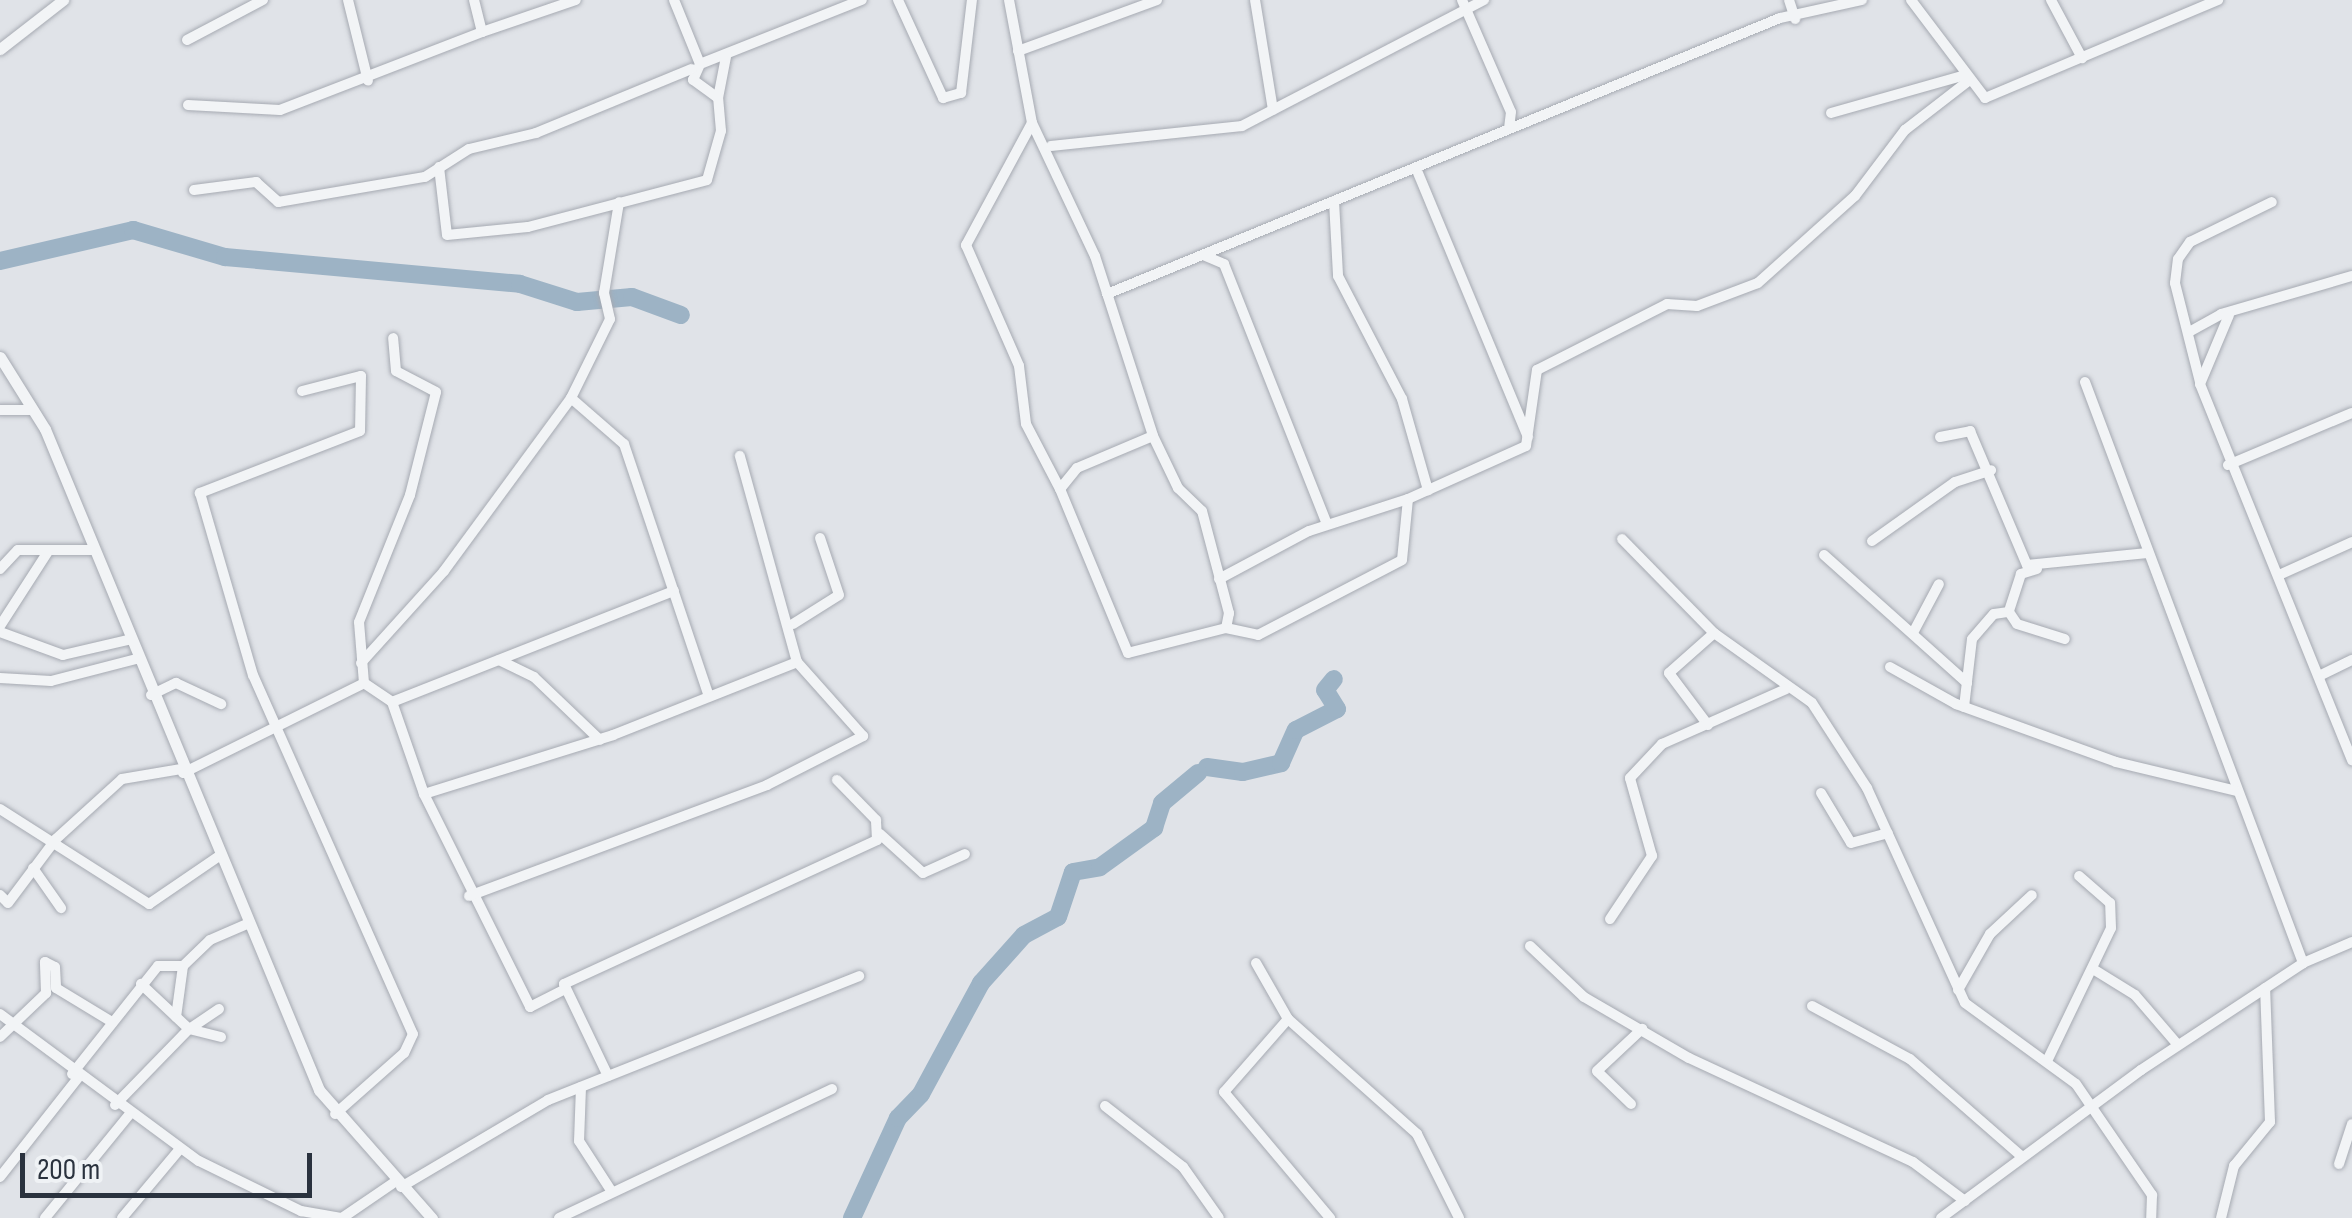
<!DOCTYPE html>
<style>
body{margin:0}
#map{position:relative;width:2352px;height:1218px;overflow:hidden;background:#e0e3e8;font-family:"Sofia Sans Condensed",sans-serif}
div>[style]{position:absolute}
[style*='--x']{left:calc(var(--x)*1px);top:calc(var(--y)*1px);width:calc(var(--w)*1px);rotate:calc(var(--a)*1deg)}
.river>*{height:18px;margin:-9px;padding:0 9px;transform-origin:9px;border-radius:9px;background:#9db3c5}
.roads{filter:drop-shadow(0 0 2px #a6aab2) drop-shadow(0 0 2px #a6aab2)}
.minor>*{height:10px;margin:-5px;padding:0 5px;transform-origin:5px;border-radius:5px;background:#f2f4f6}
.tertiary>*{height:11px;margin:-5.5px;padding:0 5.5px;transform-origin:5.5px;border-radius:5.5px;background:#f2f4f6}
span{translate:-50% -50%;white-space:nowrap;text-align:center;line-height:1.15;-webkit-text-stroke:8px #eff2f5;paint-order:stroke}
.scale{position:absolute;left:20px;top:1153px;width:292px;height:45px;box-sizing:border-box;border:5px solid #2a323e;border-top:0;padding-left:12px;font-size:30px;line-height:35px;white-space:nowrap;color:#2a323e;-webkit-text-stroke:8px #eff2f5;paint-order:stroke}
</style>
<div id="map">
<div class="river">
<i style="--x:0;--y:261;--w:137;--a:-13.1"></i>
<i style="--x:133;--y:230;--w:96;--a:16.4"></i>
<i style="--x:225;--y:257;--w:296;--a:5.2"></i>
<i style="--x:520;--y:284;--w:60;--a:17.5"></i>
<i style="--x:577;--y:302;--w:55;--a:-5.2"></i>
<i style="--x:632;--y:297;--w:52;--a:20.2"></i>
<i style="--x:1207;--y:767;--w:36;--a:8"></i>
<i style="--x:1243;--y:772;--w:39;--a:-13"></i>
<i style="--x:1281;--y:763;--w:36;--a:-66"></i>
<i style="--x:1296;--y:730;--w:46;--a:-27.1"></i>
<i style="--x:1337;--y:709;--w:22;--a:-122"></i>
<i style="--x:1325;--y:690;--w:14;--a:-51"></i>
<i style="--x:852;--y:1218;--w:110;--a:-65.3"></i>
<i style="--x:898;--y:1118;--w:33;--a:-46"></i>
<i style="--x:921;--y:1094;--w:126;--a:-61.6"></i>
<i style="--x:981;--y:983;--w:64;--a:-48.1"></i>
<i style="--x:1024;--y:935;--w:38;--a:-28"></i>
<i style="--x:1058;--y:917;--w:47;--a:-71.6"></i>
<i style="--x:1073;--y:872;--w:27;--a:-10"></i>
<i style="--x:1100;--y:867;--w:67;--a:-35.8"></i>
<i style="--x:1154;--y:828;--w:26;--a:-72"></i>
<i style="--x:1162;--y:803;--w:47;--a:-39.8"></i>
</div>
<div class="roads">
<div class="minor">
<i style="--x:348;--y:0;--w:83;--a:76.1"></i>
<i style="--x:474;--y:0;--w:33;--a:76"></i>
<i style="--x:482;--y:32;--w:99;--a:-18.8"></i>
<i style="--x:674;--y:0;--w:69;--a:67.9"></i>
<i style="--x:700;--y:64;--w:174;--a:-21.6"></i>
<i style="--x:898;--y:0;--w:108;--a:65.3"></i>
<i style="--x:943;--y:98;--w:19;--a:-16"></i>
<i style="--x:961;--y:93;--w:94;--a:-83.3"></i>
<i style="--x:1009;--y:0;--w:125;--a:79.4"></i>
<i style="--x:1032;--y:123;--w:147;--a:64.7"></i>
<i style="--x:1095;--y:256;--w:189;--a:72.1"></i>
<i style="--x:1153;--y:436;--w:58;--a:64.3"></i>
<i style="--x:1178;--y:488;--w:33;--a:44"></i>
<i style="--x:1202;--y:511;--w:106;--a:75.2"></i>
<i style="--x:1229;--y:613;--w:15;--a:101"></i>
<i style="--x:1226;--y:628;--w:101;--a:165.7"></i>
<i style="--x:1128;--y:653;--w:178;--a:-112.5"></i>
<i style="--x:1060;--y:489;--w:27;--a:-51"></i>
<i style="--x:1077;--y:468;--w:82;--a:-22.8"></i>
<i style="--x:1255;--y:0;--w:111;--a:80.7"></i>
<i style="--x:1462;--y:0;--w:122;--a:66.4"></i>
<i style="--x:1511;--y:112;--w:16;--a:97"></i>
<i style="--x:1789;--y:0;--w:20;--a:72"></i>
<i style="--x:1911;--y:0;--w:123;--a:52.9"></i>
<i style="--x:1985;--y:98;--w:253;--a:-22.8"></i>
<i style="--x:2051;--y:0;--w:66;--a:61.9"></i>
<i style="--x:187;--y:40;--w:86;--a:-27.8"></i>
<i style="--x:1018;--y:51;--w:148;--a:-20.1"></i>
<i style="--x:718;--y:98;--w:42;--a:-79"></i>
<i style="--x:188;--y:105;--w:92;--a:3.1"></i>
<i style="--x:280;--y:110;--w:217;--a:-21.1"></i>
<i style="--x:1831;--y:113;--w:136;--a:-15.8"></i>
<i style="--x:1032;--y:123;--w:139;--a:118.4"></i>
<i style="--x:966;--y:245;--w:132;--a:66.3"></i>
<i style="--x:1019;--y:366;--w:58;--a:83.1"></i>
<i style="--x:1026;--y:424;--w:73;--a:62.4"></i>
<i style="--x:1051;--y:146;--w:192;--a:-6"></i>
<i style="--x:1242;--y:126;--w:273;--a:-27.5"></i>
<i style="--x:439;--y:167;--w:68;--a:83.3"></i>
<i style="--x:447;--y:235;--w:81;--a:-5.6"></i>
<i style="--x:528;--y:227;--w:185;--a:-14.7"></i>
<i style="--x:707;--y:180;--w:51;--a:-74.1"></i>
<i style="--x:721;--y:131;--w:33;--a:-95"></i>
<i style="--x:718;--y:98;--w:31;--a:-144"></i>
<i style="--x:693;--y:80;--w:17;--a:-66"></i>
<i style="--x:1418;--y:173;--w:286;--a:67.4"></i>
<i style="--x:194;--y:190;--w:63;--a:-7.4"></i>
<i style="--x:256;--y:182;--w:30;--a:42"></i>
<i style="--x:278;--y:202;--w:149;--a:-9.7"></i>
<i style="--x:425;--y:177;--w:52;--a:-32.5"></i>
<i style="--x:469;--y:149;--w:69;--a:-13.4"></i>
<i style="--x:536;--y:133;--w:168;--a:-22.4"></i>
<i style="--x:1334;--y:201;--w:75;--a:86.9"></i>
<i style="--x:1338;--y:276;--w:139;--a:62.5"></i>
<i style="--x:1402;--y:399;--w:95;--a:74.1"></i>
<i style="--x:1203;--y:255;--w:23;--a:23"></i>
<i style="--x:1224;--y:264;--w:280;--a:68.4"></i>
<i style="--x:1107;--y:294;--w:727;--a:-22.3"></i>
<i style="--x:1780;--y:18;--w:84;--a:-12.4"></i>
<i style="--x:2229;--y:315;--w:75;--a:112.8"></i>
<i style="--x:2200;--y:384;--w:406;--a:68"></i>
<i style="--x:2189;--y:332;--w:37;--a:-29"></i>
<i style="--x:2221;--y:314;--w:136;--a:-16.2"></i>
<i style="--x:2085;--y:382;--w:621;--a:69.43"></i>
<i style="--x:2200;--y:382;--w:102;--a:-104.2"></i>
<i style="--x:2175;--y:283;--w:24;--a:-83"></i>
<i style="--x:2178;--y:259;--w:21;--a:-55"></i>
<i style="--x:2190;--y:242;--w:91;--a:-26"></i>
<i style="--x:302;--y:391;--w:61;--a:-14.3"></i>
<i style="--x:361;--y:376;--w:55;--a:91"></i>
<i style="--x:360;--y:431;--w:172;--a:158.8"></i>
<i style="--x:200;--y:493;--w:190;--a:73.8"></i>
<i style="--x:253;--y:675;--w:393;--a:66"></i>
<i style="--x:413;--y:1034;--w:21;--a:115"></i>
<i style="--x:404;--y:1053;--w:92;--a:138.5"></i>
<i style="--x:571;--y:398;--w:70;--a:41"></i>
<i style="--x:624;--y:444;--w:266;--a:71.4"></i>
<i style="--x:0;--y:410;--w:31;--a:0"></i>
<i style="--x:1940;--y:437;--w:31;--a:-11"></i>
<i style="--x:1970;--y:431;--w:146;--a:67"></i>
<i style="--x:2027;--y:565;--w:121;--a:-5.7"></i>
<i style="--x:2228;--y:465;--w:134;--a:-22.8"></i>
<i style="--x:1622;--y:539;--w:132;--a:45.6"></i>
<i style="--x:1714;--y:633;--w:120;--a:35.5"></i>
<i style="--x:1812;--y:703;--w:101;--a:57.1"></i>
<i style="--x:1867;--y:788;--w:236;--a:65.5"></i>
<i style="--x:1965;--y:1003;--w:137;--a:36.1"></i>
<i style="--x:2076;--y:1084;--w:135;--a:55.6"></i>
<i style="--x:2152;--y:1195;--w:23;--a:92"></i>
<i style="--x:1872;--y:541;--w:102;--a:-35.4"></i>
<i style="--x:1955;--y:482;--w:38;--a:-18"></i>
<i style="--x:1824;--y:555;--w:192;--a:41.8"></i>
<i style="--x:0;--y:569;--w:26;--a:-47"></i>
<i style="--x:18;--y:550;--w:74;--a:0"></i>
<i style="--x:2037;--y:569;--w:17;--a:163"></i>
<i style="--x:2021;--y:574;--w:40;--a:108"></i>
<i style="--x:2009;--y:612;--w:14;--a:56"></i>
<i style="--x:2017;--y:624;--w:50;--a:17.4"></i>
<i style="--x:2279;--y:575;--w:80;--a:-24.3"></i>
<i style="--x:1219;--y:579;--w:102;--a:-28.1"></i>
<i style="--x:1309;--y:531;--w:104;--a:-17.9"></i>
<i style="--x:793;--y:624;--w:54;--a:-32.2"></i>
<i style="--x:839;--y:595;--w:60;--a:-108.4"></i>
<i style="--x:0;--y:626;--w:90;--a:-57.2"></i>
<i style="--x:1226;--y:628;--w:33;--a:12"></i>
<i style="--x:1258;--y:635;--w:162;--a:-27.5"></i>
<i style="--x:1402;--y:560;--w:61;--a:-84.4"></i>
<i style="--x:1408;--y:499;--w:129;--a:-24.2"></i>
<i style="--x:1526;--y:446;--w:77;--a:-81.8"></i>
<i style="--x:1537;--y:370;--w:146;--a:-26.9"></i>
<i style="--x:1667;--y:304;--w:30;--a:4"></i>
<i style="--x:1697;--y:306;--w:65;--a:-20.7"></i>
<i style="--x:1758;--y:283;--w:130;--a:-41.9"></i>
<i style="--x:1855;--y:196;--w:83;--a:-52.9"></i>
<i style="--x:1905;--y:130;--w:78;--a:-37.7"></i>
<i style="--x:1914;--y:631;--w:53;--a:-62"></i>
<i style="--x:0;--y:632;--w:67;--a:20.1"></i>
<i style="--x:63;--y:655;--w:67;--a:-13"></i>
<i style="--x:499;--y:660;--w:39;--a:26"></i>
<i style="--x:534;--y:677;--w:91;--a:43.7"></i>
<i style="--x:361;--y:663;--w:124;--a:-47.9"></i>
<i style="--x:444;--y:571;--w:215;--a:-53.7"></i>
<i style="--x:571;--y:398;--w:88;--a:-63.7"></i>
<i style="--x:610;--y:319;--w:27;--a:-103"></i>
<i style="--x:604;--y:293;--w:92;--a:-80.6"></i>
<i style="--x:1890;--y:667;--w:76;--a:29.3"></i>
<i style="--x:1956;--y:704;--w:170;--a:19.9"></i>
<i style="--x:2116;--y:762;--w:124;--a:13.5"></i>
<i style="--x:2319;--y:676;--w:37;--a:-26"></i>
<i style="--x:0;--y:678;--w:51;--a:3.4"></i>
<i style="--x:51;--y:681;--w:88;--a:-14.5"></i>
<i style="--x:364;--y:683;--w:34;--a:34"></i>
<i style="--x:392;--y:702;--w:97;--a:70.8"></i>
<i style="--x:424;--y:794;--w:198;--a:-17.3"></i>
<i style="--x:613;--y:735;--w:198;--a:-21.6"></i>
<i style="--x:797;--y:662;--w:214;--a:-105.5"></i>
<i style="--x:151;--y:695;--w:28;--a:-26"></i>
<i style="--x:176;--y:683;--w:50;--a:25"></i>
<i style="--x:392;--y:702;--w:303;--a:-21.5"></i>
<i style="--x:1964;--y:707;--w:68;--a:-83.3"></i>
<i style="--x:1972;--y:639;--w:33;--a:-49"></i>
<i style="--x:1994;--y:614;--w:15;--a:-8"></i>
<i style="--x:1708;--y:725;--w:65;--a:-126.9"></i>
<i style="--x:1669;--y:673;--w:60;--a:-41.6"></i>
<i style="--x:183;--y:773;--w:202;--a:-26.4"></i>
<i style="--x:364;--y:683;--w:61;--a:-94.7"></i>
<i style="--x:359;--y:622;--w:137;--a:-68.1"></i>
<i style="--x:410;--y:495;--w:106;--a:-75.8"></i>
<i style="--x:436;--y:392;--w:45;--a:-152.3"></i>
<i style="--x:396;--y:371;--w:33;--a:-95"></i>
<i style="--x:1821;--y:793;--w:58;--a:59"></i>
<i style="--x:1851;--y:843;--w:38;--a:-15"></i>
<i style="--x:424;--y:794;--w:238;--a:63.5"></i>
<i style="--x:530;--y:1007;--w:36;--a:-27"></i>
<i style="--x:0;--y:809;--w:177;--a:32.5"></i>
<i style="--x:149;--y:904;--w:83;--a:-34.3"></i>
<i style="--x:880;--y:834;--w:58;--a:42.2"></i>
<i style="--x:923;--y:873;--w:46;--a:-24.3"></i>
<i style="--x:33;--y:868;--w:49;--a:55"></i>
<i style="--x:0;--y:895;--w:11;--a:45"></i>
<i style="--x:8;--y:903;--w:80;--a:-53.1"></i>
<i style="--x:56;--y:839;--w:89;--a:-42.3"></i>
<i style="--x:122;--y:779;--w:60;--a:-9.6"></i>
<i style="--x:469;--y:896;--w:318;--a:-20.4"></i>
<i style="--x:767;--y:785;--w:108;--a:-27"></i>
<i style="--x:863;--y:736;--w:99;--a:-131.7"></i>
<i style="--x:1610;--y:919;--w:76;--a:-56.3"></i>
<i style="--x:1652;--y:856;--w:81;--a:-105.8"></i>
<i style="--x:1630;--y:778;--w:47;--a:-46.7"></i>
<i style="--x:1662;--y:744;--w:136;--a:-23.9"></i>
<i style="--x:1530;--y:946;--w:74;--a:43.4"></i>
<i style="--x:1584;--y:997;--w:121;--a:30.2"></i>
<i style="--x:1689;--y:1058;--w:247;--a:24.9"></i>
<i style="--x:1913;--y:1162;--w:65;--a:36.9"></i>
<i style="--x:1256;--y:963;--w:64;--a:60.3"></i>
<i style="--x:1288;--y:1019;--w:97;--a:131.2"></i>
<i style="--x:1224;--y:1092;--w:165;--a:49.9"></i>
<i style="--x:2093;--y:969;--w:49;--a:31.8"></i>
<i style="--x:2135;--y:995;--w:66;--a:49.3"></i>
<i style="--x:1958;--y:990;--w:64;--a:-60.3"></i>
<i style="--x:1990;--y:934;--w:57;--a:-42.9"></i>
<i style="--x:1812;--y:1006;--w:111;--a:28.4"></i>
<i style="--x:1910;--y:1059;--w:146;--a:41.1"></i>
<i style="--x:219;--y:1009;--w:36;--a:146"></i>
<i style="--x:189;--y:1029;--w:33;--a:14"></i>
<i style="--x:0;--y:1014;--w:247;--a:36.5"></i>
<i style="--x:199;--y:1161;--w:114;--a:26.1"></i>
<i style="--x:301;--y:1211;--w:42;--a:9.7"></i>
<i style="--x:176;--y:1017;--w:51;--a:-82.2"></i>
<i style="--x:1288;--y:1019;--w:173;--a:41.7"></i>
<i style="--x:1417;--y:1134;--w:94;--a:63.4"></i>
<i style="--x:0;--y:1037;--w:64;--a:-43.7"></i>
<i style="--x:46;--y:993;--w:31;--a:-92"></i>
<i style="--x:45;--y:962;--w:11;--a:27"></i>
<i style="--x:55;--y:967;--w:21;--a:87"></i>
<i style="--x:56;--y:988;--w:66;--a:31.3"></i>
<i style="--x:2048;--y:1059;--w:145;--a:-64.3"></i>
<i style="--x:2111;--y:928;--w:25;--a:-92"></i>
<i style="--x:2110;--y:903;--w:41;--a:-138.9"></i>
<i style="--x:72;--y:1074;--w:138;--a:-51.5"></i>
<i style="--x:158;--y:966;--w:25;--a:0"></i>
<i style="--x:183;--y:966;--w:37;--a:-44"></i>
<i style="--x:210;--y:940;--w:40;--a:-23.4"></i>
<i style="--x:608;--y:1076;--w:102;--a:-115.6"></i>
<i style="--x:564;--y:984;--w:345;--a:-24.7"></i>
<i style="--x:877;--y:840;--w:20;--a:-93"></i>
<i style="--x:876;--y:820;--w:56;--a:-134.3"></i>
<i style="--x:581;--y:1087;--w:54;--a:92.1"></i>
<i style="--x:579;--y:1141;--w:57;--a:57.1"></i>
<i style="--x:1631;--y:1104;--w:47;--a:-135.9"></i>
<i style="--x:1597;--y:1071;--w:62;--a:-43"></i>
<i style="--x:115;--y:1105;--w:106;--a:-45.8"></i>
<i style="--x:189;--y:1029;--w:66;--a:-136.8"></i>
<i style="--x:1105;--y:1106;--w:99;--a:38"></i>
<i style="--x:1183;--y:1167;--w:62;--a:54.8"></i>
<i style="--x:2339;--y:1164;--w:42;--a:-72"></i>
<i style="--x:0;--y:1177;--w:126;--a:-51.8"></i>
<i style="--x:401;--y:1187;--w:171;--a:-30.6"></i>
<i style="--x:548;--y:1100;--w:335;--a:-21.7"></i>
<i style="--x:45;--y:1218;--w:133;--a:-50.8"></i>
<i style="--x:122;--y:1218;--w:90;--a:-50"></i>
<i style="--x:342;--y:1218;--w:65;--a:-34.4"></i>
<i style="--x:559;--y:1218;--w:302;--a:-25.3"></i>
<i style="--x:1941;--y:1218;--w:249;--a:-36.5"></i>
<i style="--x:2141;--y:1070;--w:194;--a:-33.4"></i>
<i style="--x:2303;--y:963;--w:53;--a:-23.2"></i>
<i style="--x:2221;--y:1218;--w:54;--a:-76"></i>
<i style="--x:2234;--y:1166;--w:57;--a:-50.7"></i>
<i style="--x:2270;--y:1122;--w:134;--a:-92.1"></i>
</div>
<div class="tertiary">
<i style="--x:0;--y:49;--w:80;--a:-37.9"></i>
<i style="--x:0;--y:357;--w:85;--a:58"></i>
<i style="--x:45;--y:429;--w:716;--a:67.48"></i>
<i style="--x:319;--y:1090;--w:171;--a:48.6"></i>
</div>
</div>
<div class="scale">200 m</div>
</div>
